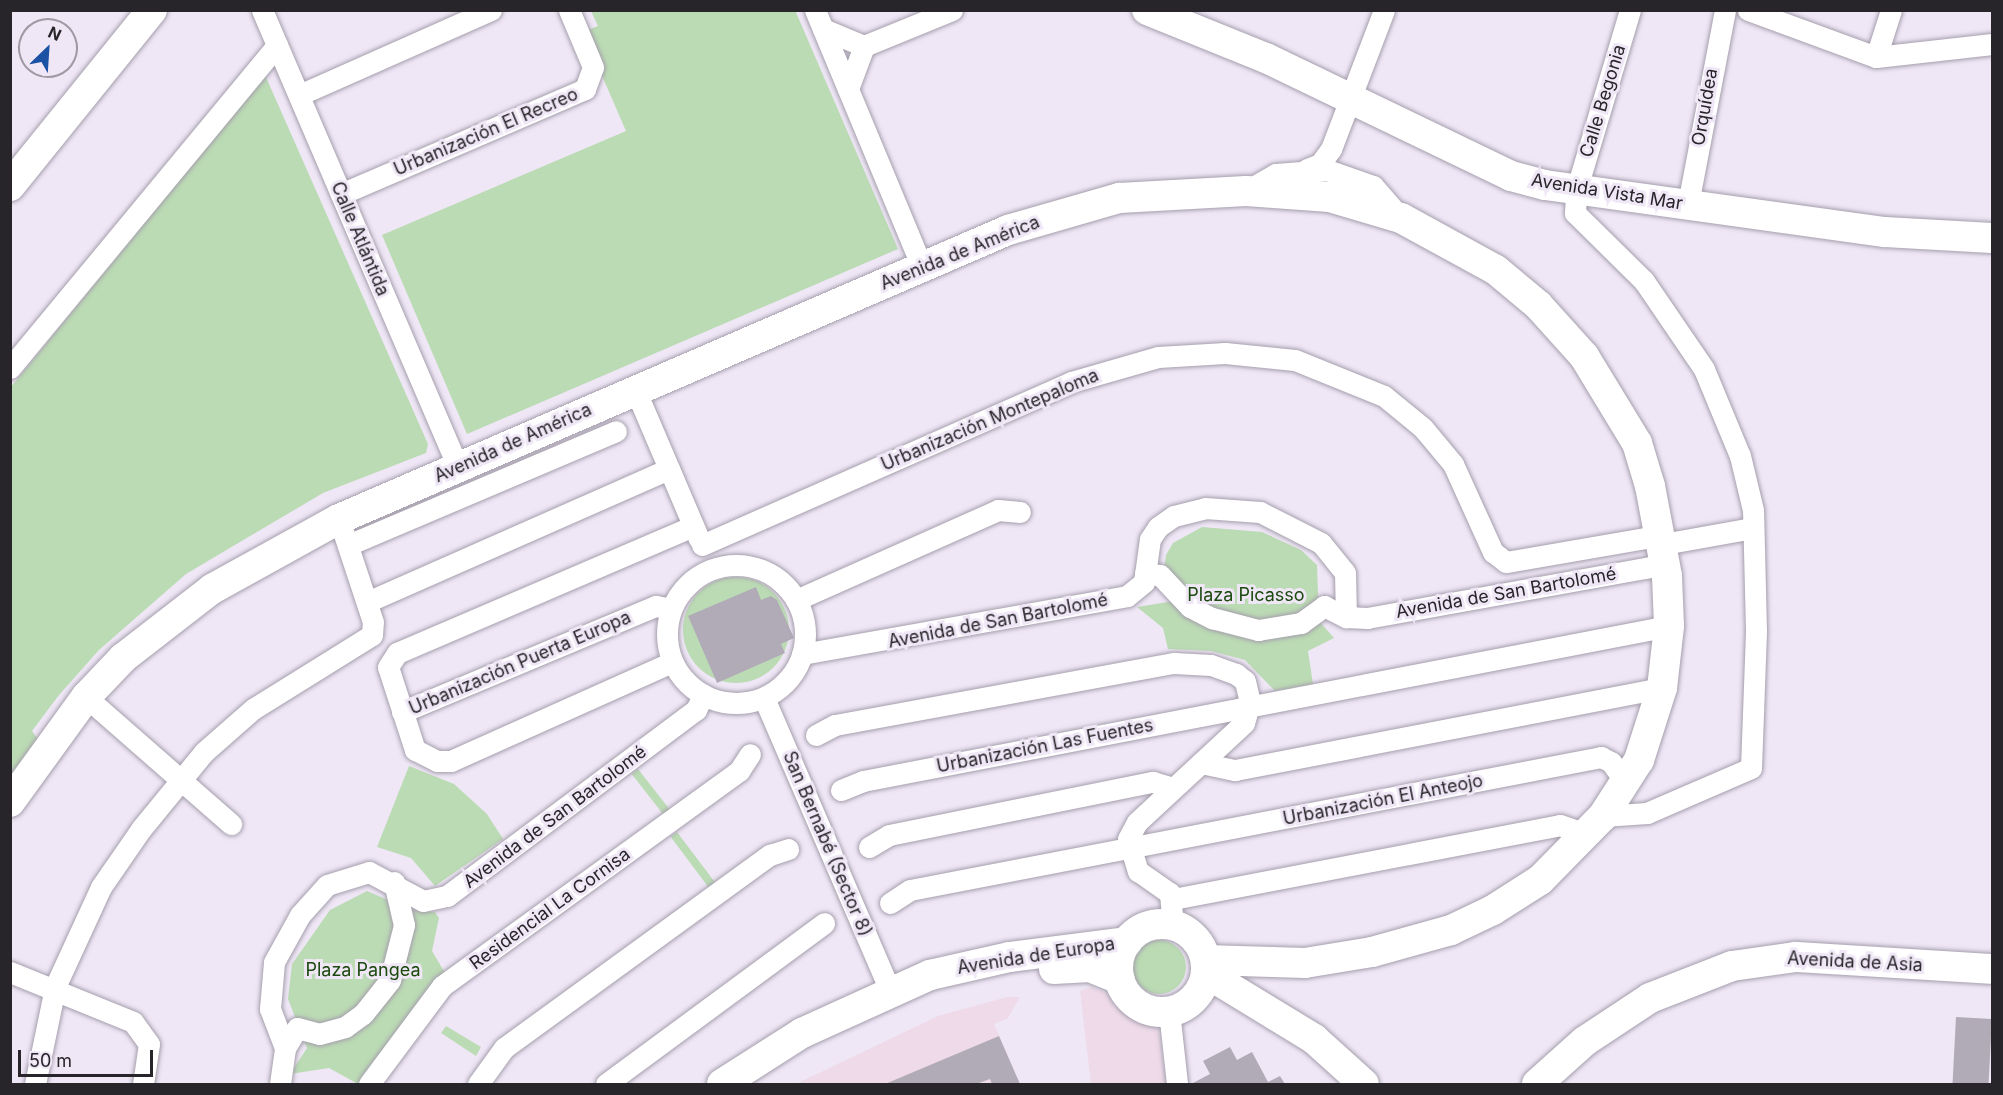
<!DOCTYPE html>
<meta charset="utf-8">
<style>
body{margin:0}
#map{position:relative;width:2003px;height:1095px;overflow:hidden;background:#efe7f6;font-family:Inter,sans-serif}
div>[style]{position:absolute}
[style*='--x']{left:calc(var(--x)*1px);top:calc(var(--y)*1px);width:calc(var(--w)*1px);rotate:calc(var(--a)*1deg)}
.education>*{inset:0;background:#eedae9}
.green>*{inset:0;background:#bbdbb4;transform-origin:0 0}
.round{border-radius:50%}
.building>*{inset:0;background:#b1abb8;transform-origin:0 0}
.roads{filter:drop-shadow(0 0 2px #a59eac) drop-shadow(0 0 2px #a59eac)}
.street>*{height:21px;margin:-10.5px;padding:0 10.5px;transform-origin:10.5px;border-radius:10.5px;background:#fff}
.street>.ring{margin:-10.5px;padding:0;box-sizing:content-box;background:none;border:21px solid #fff;border-radius:50%}
.secondary>*{height:30px;margin:-15px;padding:0 15px;transform-origin:15px;border-radius:15px;background:#fff}
.secondary>.ring{margin:-15px;padding:0;box-sizing:content-box;background:none;border:30px solid #fff;border-radius:50%}
span{translate:-50% -50%;white-space:nowrap;text-align:center;line-height:1.15;-webkit-text-stroke:6px #efe7f6;paint-order:stroke}
.street-label{font-size:18px;color:#27252a}
.park-label{font-size:18px;color:#1b490e}
.frame{position:absolute;inset:0;border:12px solid #27252a;pointer-events:none}
.north{position:absolute;left:18px;top:18px;width:60px;height:60px;box-sizing:border-box;background:#efe7f6;border:2px solid #9f99a4;border-radius:50%;rotate:25deg;font-size:16px;font-weight:700;line-height:24px;text-align:center;color:#27252a}
.north::after{content:'';display:block;margin:auto;width:21px;height:27px;background:#1b52a3;clip-path:polygon(50% 0,100% 100%,50% 72%,0 100%)}
.scale{position:absolute;left:18px;top:1050px;width:135px;height:27px;box-sizing:border-box;border:3px solid #27252a;border-top:0;padding-left:8px;font-size:18px;line-height:21px;white-space:nowrap;color:#27252a;-webkit-text-stroke:4px #efe7f6;paint-order:stroke}
</style>
<div id="map">
<div class="education">
<i style="clip-path:polygon(1091px 987px,1108px 994px,1114px 1006px,1140px 1024px,1158px 1028px,1166px 1084px,1091px 1084px,1080px 991px)"></i>
<i style="clip-path:polygon(1007px 997px,1020px 997px,1008px 1018px,994px 1024px,1020px 1084px,796px 1084px,938px 1016px)"></i>
</div>
<div class="green">
<i style="clip-path:polygon(795px 10px,898px 249px,467px 434px,382px 235px,626px 131px,583px 32px,598px 26px,591px 11px)"></i>
<i style="clip-path:polygon(265px 75px,428px 444px,426px 453px,323px 493px,186px 574px,99px 650px,59px 695px,32px 731px,40px 742px,17px 775px,10px 771px,10px 388px)"></i>
<i style="clip-path:polygon(1202px 527px,1262px 532px,1301px 550px,1317px 565px,1319px 621px,1334px 638px,1308px 651px,1313px 684px,1275px 691px,1245px 660px,1211px 651px,1168px 649px,1163px 628px,1137px 607px,1174px 601px,1164px 569px,1166px 555px,1173px 543px)"></i>
<i class="round" style="left:683px;top:577px;width:106px;height:106px"></i>
<i style="clip-path:polygon(409px 766px,454px 784px,487px 814px,503px 839px,435px 886px,411px 858px,377px 847px)"></i>
<i style="left:638px;top:769px;width:53px;height:8px;rotate:52deg"></i>
<i style="left:677px;top:832px;width:63px;height:8px;rotate:53deg"></i>
<i style="clip-path:polygon(367px 891px,411px 910px,435px 912px,439px 918px,432px 951px,445px 973px,358px 1084px,329px 1068px,290px 1074px,307px 1048px,288px 999px,292px 964px,330px 910px)"></i>
<i class="round" style="left:1132px;top:940px;width:54px;height:54px"></i>
<i style="clip-path:polygon(446px 1026px,481px 1047px,476px 1056px,441px 1033px)"></i>
</div>
<div class="building">
<i style="clip-path:polygon(756px 587px,761px 600px,771px 596px,777px 600px,794px 638px,781px 644px,785px 653px,717px 683px,688px 616px)"></i>
<i style="left:1956px;top:1017px;width:36px;height:67px;rotate:3deg"></i>
<i style="clip-path:polygon(999px 1036px,1020px 1084px,992px 1084px,990px 1079px,976px 1084px,885px 1084px)"></i>
<i style="clip-path:polygon(1230px 1047px,1237px 1060px,1252px 1052px,1268px 1082px,1280px 1076px,1285px 1084px,1191px 1084px,1210px 1074px,1203px 1061px)"></i>
</div>
<div class="roads">
<div class="street">
<i style="--x:262;--y:10;--w:498;--a:66.8"></i>
<i style="--x:815;--y:10;--w:278;--a:67.4"></i>
<i style="--x:1748;--y:10;--w:136;--a:20.2"></i>
<i style="--x:1876;--y:57;--w:117;--a:-6.4"></i>
<i style="--x:823;--y:29;--w:44;--a:22.5"></i>
<i style="--x:864;--y:46;--w:46;--a:110.4"></i>
<i style="--x:864;--y:46;--w:95;--a:-22.2"></i>
<i style="--x:1876;--y:57;--w:49;--a:-72.3"></i>
<i style="--x:299;--y:95;--w:210;--a:-23.9"></i>
<i style="--x:1307;--y:169;--w:14;--a:-21"></i>
<i style="--x:1320;--y:164;--w:19;--a:-54"></i>
<i style="--x:1331;--y:149;--w:149;--a:-69.1"></i>
<i style="--x:1246;--y:191;--w:34;--a:-30"></i>
<i style="--x:1276;--y:174;--w:51;--a:-4.5"></i>
<i style="--x:1327;--y:170;--w:49;--a:19.2"></i>
<i style="--x:1373;--y:186;--w:43;--a:48.8"></i>
<i style="--x:341;--y:194;--w:266;--a:-23.3"></i>
<i style="--x:585;--y:89;--w:23;--a:-70"></i>
<i style="--x:593;--y:67;--w:62;--a:-112.8"></i>
<i style="--x:1688;--y:204;--w:197;--a:-79.2"></i>
<i style="--x:10;--y:368;--w:419;--a:-50.4"></i>
<i style="--x:635;--y:389;--w:163;--a:66.9"></i>
<i style="--x:1663;--y:544;--w:91;--a:-10.1"></i>
<i style="--x:348;--y:545;--w:291;--a:-23"></i>
<i style="--x:702;--y:545;--w:403;--a:-23.8"></i>
<i style="--x:1071;--y:382;--w:91;--a:-16"></i>
<i style="--x:1158;--y:357;--w:67;--a:-3.4"></i>
<i style="--x:1225;--y:353;--w:70;--a:5.7"></i>
<i style="--x:1295;--y:360;--w:96;--a:22"></i>
<i style="--x:1384;--y:396;--w:50;--a:39.4"></i>
<i style="--x:1423;--y:428;--w:47;--a:50.2"></i>
<i style="--x:1453;--y:464;--w:97;--a:65.6"></i>
<i style="--x:1493;--y:552;--w:16;--a:38"></i>
<i style="--x:1506;--y:562;--w:158;--a:-9.8"></i>
<i class="ring" style="left:667px;top:565px;width:117px;height:117px"></i>
<i style="--x:1145;--y:574;--w:15;--a:4"></i>
<i style="--x:1160;--y:575;--w:44;--a:46.8"></i>
<i style="--x:1190;--y:607;--w:25;--a:27"></i>
<i style="--x:1212;--y:618;--w:48;--a:14.6"></i>
<i style="--x:1258;--y:630;--w:44;--a:-9.2"></i>
<i style="--x:1301;--y:623;--w:29;--a:-36"></i>
<i style="--x:1324;--y:606;--w:25;--a:27"></i>
<i style="--x:1346;--y:617;--w:21;--a:3"></i>
<i style="--x:1367;--y:618;--w:304;--a:-10.2"></i>
<i style="--x:796;--y:600;--w:221;--a:-24"></i>
<i style="--x:998;--y:510;--w:22;--a:5"></i>
<i style="--x:367;--y:602;--w:330;--a:-23.8"></i>
<i style="--x:802;--y:654;--w:330;--a:-10.1"></i>
<i style="--x:1127;--y:596;--w:22;--a:-39"></i>
<i style="--x:1144;--y:582;--w:43;--a:-82.1"></i>
<i style="--x:1150;--y:539;--w:14;--a:-56"></i>
<i style="--x:1158;--y:527;--w:19;--a:-35"></i>
<i style="--x:1174;--y:516;--w:32;--a:-14"></i>
<i style="--x:1205;--y:508;--w:55;--a:4.2"></i>
<i style="--x:1260;--y:512;--w:68;--a:26.9"></i>
<i style="--x:1321;--y:543;--w:38;--a:51"></i>
<i style="--x:1345;--y:573;--w:44;--a:88.7"></i>
<i style="--x:672;--y:662;--w:242;--a:155.9"></i>
<i style="--x:451;--y:761;--w:14;--a:180"></i>
<i style="--x:437;--y:761;--w:25;--a:-153"></i>
<i style="--x:415;--y:750;--w:87;--a:-108"></i>
<i style="--x:388;--y:667;--w:17;--a:-57"></i>
<i style="--x:397;--y:653;--w:322;--a:-23.2"></i>
<i style="--x:86;--y:697;--w:193;--a:41.2"></i>
<i style="--x:764;--y:698;--w:318;--a:66.7"></i>
<i style="--x:402;--y:712;--w:275;--a:-22.7"></i>
<i style="--x:656;--y:606;--w:15;--a:11"></i>
<i style="--x:816;--y:735;--w:21;--a:-28"></i>
<i style="--x:835;--y:725;--w:345;--a:-10.4"></i>
<i style="--x:1174;--y:663;--w:37;--a:3"></i>
<i style="--x:1211;--y:665;--w:27;--a:20"></i>
<i style="--x:1236;--y:674;--w:11;--a:38"></i>
<i style="--x:1245;--y:681;--w:22;--a:77"></i>
<i style="--x:1250;--y:702;--w:22;--a:106"></i>
<i style="--x:1244;--y:723;--w:146;--a:137.2"></i>
<i style="--x:1137;--y:822;--w:19;--a:118"></i>
<i style="--x:1128;--y:839;--w:34;--a:73"></i>
<i style="--x:1138;--y:871;--w:39;--a:35"></i>
<i style="--x:1170;--y:893;--w:33;--a:85"></i>
<i style="--x:1201;--y:763;--w:35;--a:12"></i>
<i style="--x:1235;--y:770;--w:435;--a:-10.9"></i>
<i style="--x:841;--y:790;--w:24;--a:-22"></i>
<i style="--x:863;--y:781;--w:821;--a:-10.89"></i>
<i style="--x:1603;--y:816;--w:44;--a:-3.9"></i>
<i style="--x:1647;--y:813;--w:113;--a:-23.4"></i>
<i style="--x:1751;--y:768;--w:137;--a:-87.9"></i>
<i style="--x:1756;--y:631;--w:121;--a:-91.4"></i>
<i style="--x:1753;--y:510;--w:56;--a:-103.5"></i>
<i style="--x:1740;--y:456;--w:94;--a:-112.5"></i>
<i style="--x:1704;--y:369;--w:107;--a:-124.3"></i>
<i style="--x:1644;--y:281;--w:97;--a:-135.4"></i>
<i style="--x:1575;--y:213;--w:22;--a:-87"></i>
<i style="--x:1576;--y:191;--w:189;--a:-73.4"></i>
<i style="--x:869;--y:847;--w:23;--a:-31"></i>
<i style="--x:889;--y:835;--w:269;--a:-11.4"></i>
<i style="--x:1153;--y:782;--w:21;--a:17"></i>
<i style="--x:1173;--y:899;--w:394;--a:-10.8"></i>
<i style="--x:1560;--y:825;--w:28;--a:19"></i>
<i style="--x:890;--y:903;--w:24;--a:-33"></i>
<i style="--x:910;--y:890;--w:704;--a:-10.89"></i>
<i style="--x:1601;--y:757;--w:11;--a:27"></i>
<i style="--x:1611;--y:762;--w:26;--a:54"></i>
<i style="--x:10;--y:972;--w:133;--a:22.1"></i>
<i style="--x:133;--y:1022;--w:27;--a:54"></i>
<i style="--x:149;--y:1044;--w:40;--a:98.5"></i>
<i style="--x:1169;--y:1011;--w:73;--a:83.7"></i>
<i style="--x:285;--y:1048;--w:42;--a:-111"></i>
<i style="--x:270;--y:1009;--w:47;--a:-85.1"></i>
<i style="--x:274;--y:962;--w:54;--a:-61"></i>
<i style="--x:300;--y:915;--w:40;--a:-48"></i>
<i style="--x:327;--y:885;--w:44;--a:-17.2"></i>
<i style="--x:369;--y:872;--w:61;--a:28.2"></i>
<i style="--x:423;--y:901;--w:25;--a:-12"></i>
<i style="--x:447;--y:896;--w:311;--a:-36.8"></i>
<i style="--x:696;--y:710;--w:17;--a:-65"></i>
<i style="--x:35;--y:1084;--w:99;--a:-78.3"></i>
<i style="--x:55;--y:987;--w:110;--a:-65.3"></i>
<i style="--x:101;--y:887;--w:70;--a:-55.4"></i>
<i style="--x:141;--y:829;--w:99;--a:-50.7"></i>
<i style="--x:204;--y:752;--w:65;--a:-41.3"></i>
<i style="--x:253;--y:709;--w:140;--a:-31.9"></i>
<i style="--x:372;--y:635;--w:13;--a:-86"></i>
<i style="--x:373;--y:622;--w:108;--a:-108.3"></i>
<i style="--x:280;--y:1084;--w:36;--a:-82"></i>
<i style="--x:285;--y:1048;--w:23;--a:-59"></i>
<i style="--x:297;--y:1028;--w:23;--a:15"></i>
<i style="--x:319;--y:1034;--w:27;--a:-15"></i>
<i style="--x:345;--y:1027;--w:22;--a:-36"></i>
<i style="--x:363;--y:1014;--w:43;--a:-51.5"></i>
<i style="--x:390;--y:980;--w:57;--a:-75.7"></i>
<i style="--x:404;--y:925;--w:44;--a:-103.1"></i>
<i style="--x:369;--y:1084;--w:122;--a:-53.3"></i>
<i style="--x:442;--y:986;--w:367;--a:-35.9"></i>
<i style="--x:739;--y:771;--w:20;--a:-57"></i>
<i style="--x:478;--y:1084;--w:44;--a:-54.2"></i>
<i style="--x:504;--y:1048;--w:329;--a:-36"></i>
<i style="--x:770;--y:855;--w:19;--a:-18"></i>
<i style="--x:606;--y:1084;--w:271;--a:-36.4"></i>
</div>
<div class="secondary">
<i style="--x:1147;--y:10;--w:128;--a:22"></i>
<i style="--x:1266;--y:58;--w:272;--a:25.7"></i>
<i style="--x:1511;--y:176;--w:35;--a:15"></i>
<i style="--x:1545;--y:185;--w:343;--a:7.9"></i>
<i style="--x:1885;--y:232;--w:107;--a:3.2"></i>
<i style="--x:10;--y:186;--w:226;--a:-51.1"></i>
<i style="--x:10;--y:802;--w:130;--a:-54.1"></i>
<i style="--x:86;--y:697;--w:54;--a:-46.5"></i>
<i style="--x:123;--y:658;--w:113;--a:-37.8"></i>
<i style="--x:212;--y:589;--w:145;--a:-28.9"></i>
<i style="--x:339;--y:519;--w:729;--a:-23.36"></i>
<i style="--x:1008;--y:230;--w:116;--a:-16.1"></i>
<i style="--x:1119;--y:198;--w:127;--a:-3.2"></i>
<i style="--x:1246;--y:191;--w:84;--a:4.1"></i>
<i style="--x:1330;--y:197;--w:74;--a:16.5"></i>
<i style="--x:1401;--y:218;--w:108;--a:28.7"></i>
<i style="--x:1496;--y:270;--w:55;--a:39.8"></i>
<i style="--x:1538;--y:305;--w:69;--a:48"></i>
<i style="--x:1584;--y:356;--w:102;--a:58.7"></i>
<i style="--x:1637;--y:443;--w:45;--a:73.2"></i>
<i style="--x:1650;--y:486;--w:92;--a:79.3"></i>
<i style="--x:1667;--y:576;--w:50;--a:87.7"></i>
<i style="--x:1669;--y:626;--w:62;--a:96.4"></i>
<i style="--x:1662;--y:688;--w:76;--a:107.7"></i>
<i style="--x:1639;--y:760;--w:67;--a:122.7"></i>
<i style="--x:1603;--y:816;--w:90;--a:134.5"></i>
<i style="--x:1540;--y:880;--w:56;--a:147.4"></i>
<i style="--x:1493;--y:910;--w:47;--a:154.5"></i>
<i style="--x:1451;--y:930;--w:82;--a:164.4"></i>
<i style="--x:1372;--y:952;--w:68;--a:170.7"></i>
<i style="--x:1305;--y:963;--w:99;--a:-178.3"></i>
<i class="ring" style="left:1118px;top:924px;width:58px;height:58px"></i>
<i style="--x:1054;--y:969;--w:36;--a:-3"></i>
<i style="--x:1090;--y:967;--w:32;--a:22"></i>
<i style="--x:1206;--y:973;--w:127;--a:31.4"></i>
<i style="--x:1314;--y:1039;--w:67;--a:42"></i>
<i style="--x:722;--y:1084;--w:95;--a:-32.5"></i>
<i style="--x:802;--y:1033;--w:141;--a:-24.4"></i>
<i style="--x:930;--y:975;--w:82;--a:-12.7"></i>
<i style="--x:1010;--y:957;--w:118;--a:-7.3"></i>
<i style="--x:1537;--y:1084;--w:64;--a:-41.9"></i>
<i style="--x:1585;--y:1041;--w:78;--a:-33.5"></i>
<i style="--x:1650;--y:998;--w:88;--a:-21.3"></i>
<i style="--x:1732;--y:966;--w:65;--a:-8"></i>
<i style="--x:1796;--y:957;--w:196;--a:3.5"></i>
</div>
</div>
<div class="street-label">
<span style="left:1603px;top:101px;rotate:-73deg">Calle Begonia</span>
<span style="left:1705px;top:107px;rotate:-80deg">Orquídea</span>
<span style="left:486px;top:132px;rotate:-23deg">Urbanización El Recreo</span>
<span style="left:1607px;top:192px;rotate:9deg">Avenida Vista Mar</span>
<span style="left:360px;top:239px;rotate:67deg">Calle Atlántida</span>
<span style="left:960px;top:253px;rotate:-22deg">Avenida de América</span>
<span style="left:990px;top:420px;rotate:-23deg">Urbanización Montepaloma</span>
<span style="left:513px;top:443px;rotate:-24deg">Avenida de América</span>
<span style="left:1506px;top:593px;rotate:-10deg">Avenida de San Bartolomé</span>
<span style="left:998px;top:621px;rotate:-11deg">Avenida de San Bartolomé</span>
<span style="left:520px;top:663px;rotate:-23deg">Urbanización Puerta Europa</span>
<span style="left:1045px;top:746px;rotate:-11deg">Urbanización Las Fuentes</span>
<span style="left:1383px;top:800px;rotate:-11deg">Urbanización El Anteojo</span>
<span style="left:555px;top:817px;rotate:-37deg">Avenida de San Bartolomé</span>
<span style="left:827px;top:844px;rotate:67deg">San Bernabé (Sector 8)</span>
<span style="left:550px;top:909px;rotate:-36deg">Residencial La Cornisa</span>
<span style="left:1036px;top:956px;rotate:-9deg">Avenida de Europa</span>
<span style="left:1855px;top:962px;rotate:3deg">Avenida de Asia</span>
</div>
<div class="park-label">
<span style="left:1246px;top:595px">Plaza Picasso</span>
<span style="left:363px;top:970px">Plaza Pangea</span>
</div>
<div class="frame"></div>
<div class="north">N</div>
<div class="scale">50 m</div>
</div>
